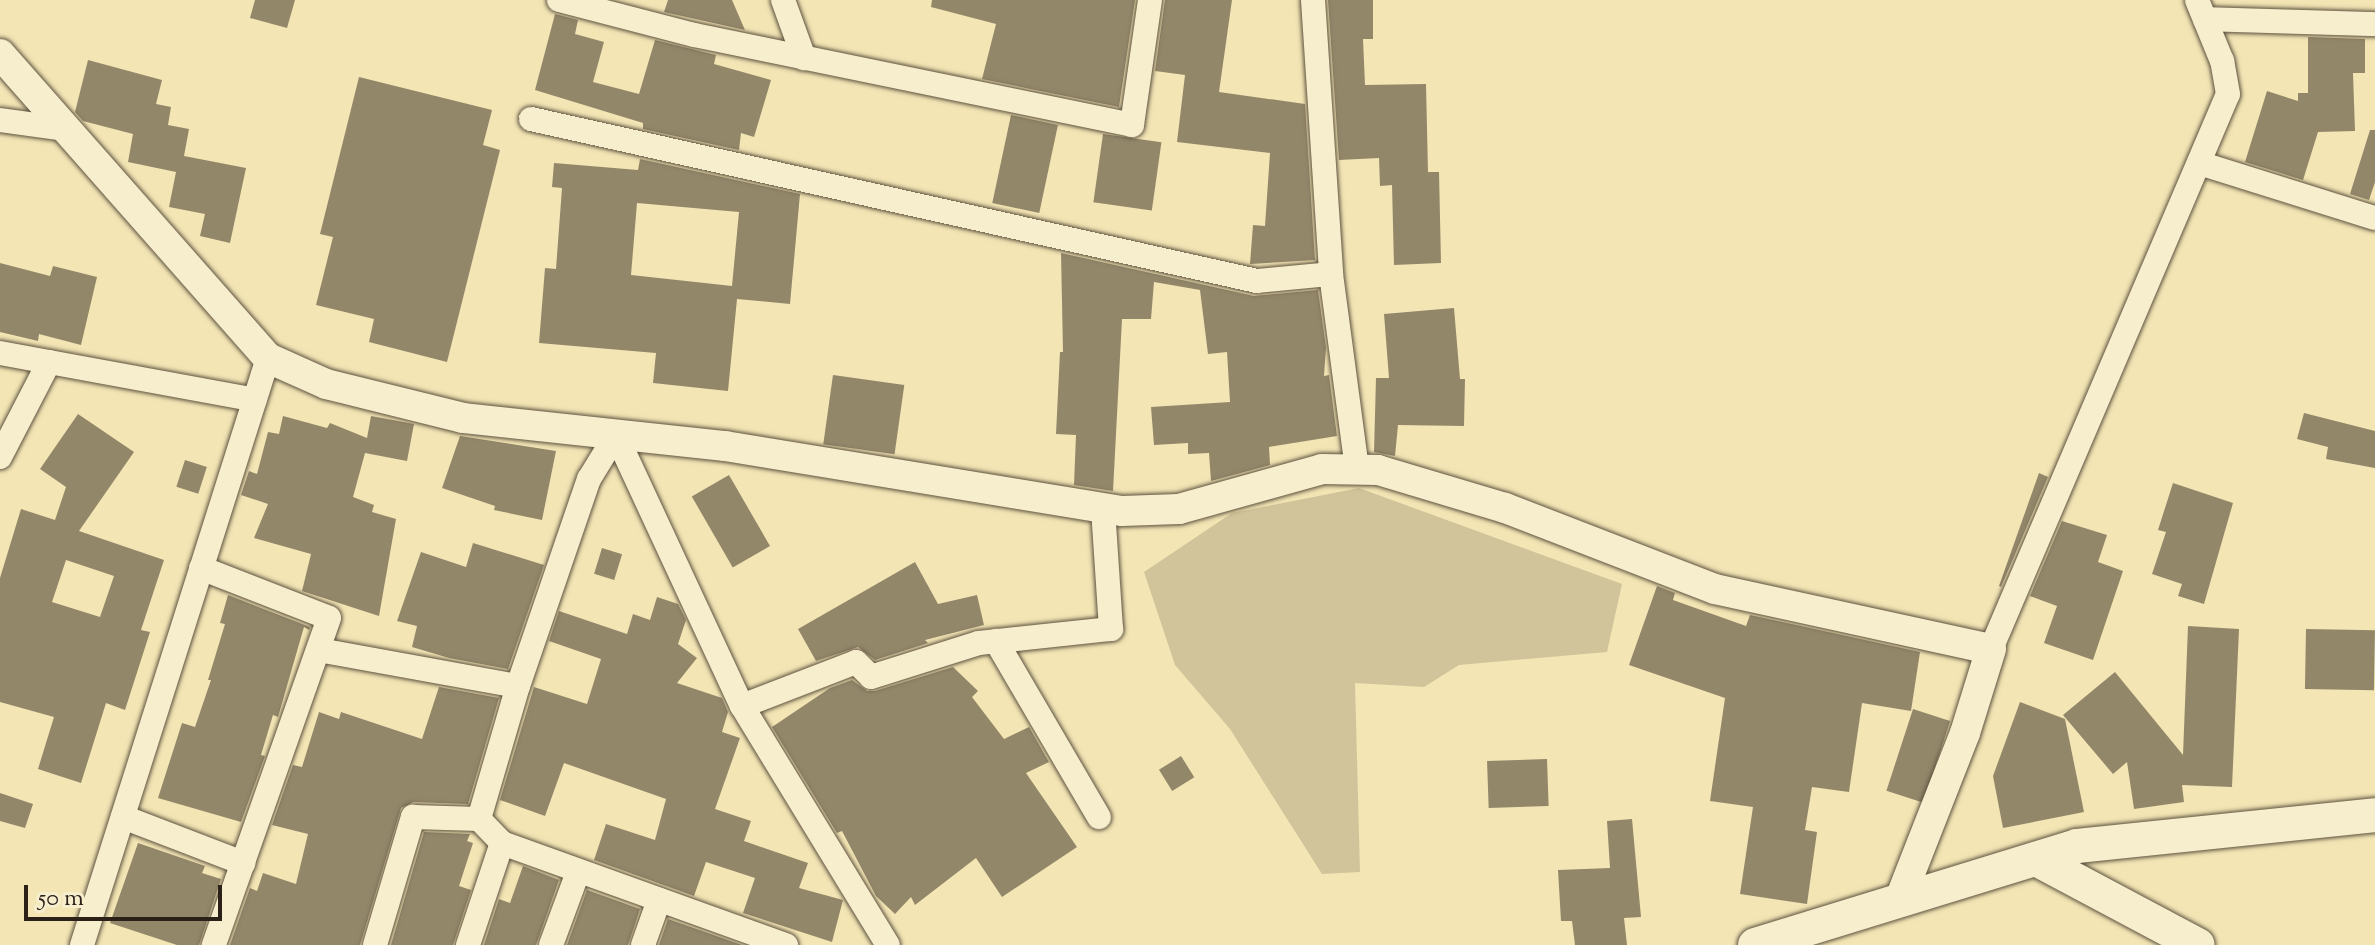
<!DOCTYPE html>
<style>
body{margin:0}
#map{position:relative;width:2375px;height:945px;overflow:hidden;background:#f3e5b4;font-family:"Sorts Mill Goudy",serif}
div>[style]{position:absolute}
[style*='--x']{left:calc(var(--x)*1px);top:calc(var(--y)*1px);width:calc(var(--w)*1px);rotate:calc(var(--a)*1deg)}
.green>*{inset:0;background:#d1c49a}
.building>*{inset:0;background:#93876a;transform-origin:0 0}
.roads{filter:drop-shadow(0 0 2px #5d5240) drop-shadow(0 0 2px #5d5240)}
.minor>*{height:24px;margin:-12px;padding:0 12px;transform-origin:12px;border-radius:12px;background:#f7eece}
.tertiary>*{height:30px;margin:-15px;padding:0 15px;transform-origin:15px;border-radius:15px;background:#f7eece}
.secondary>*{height:34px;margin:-17px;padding:0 17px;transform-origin:17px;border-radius:17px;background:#f7eece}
span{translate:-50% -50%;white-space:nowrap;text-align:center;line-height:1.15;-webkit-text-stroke:6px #f7eece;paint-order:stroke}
.scale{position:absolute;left:24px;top:885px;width:198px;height:36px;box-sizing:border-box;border:4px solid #2b2119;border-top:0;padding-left:10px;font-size:24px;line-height:28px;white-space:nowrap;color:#2b2119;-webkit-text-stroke:6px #f7eece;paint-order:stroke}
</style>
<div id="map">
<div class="green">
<i style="clip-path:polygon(1359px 488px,1622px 584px,1607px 652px,1459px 665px,1424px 687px,1355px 683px,1360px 872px,1322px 874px,1230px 729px,1175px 665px,1144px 572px,1232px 513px)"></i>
</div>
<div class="building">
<i style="clip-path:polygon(255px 0,295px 0,287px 28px,250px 18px)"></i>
<i style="clip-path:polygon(668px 0,732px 0,745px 30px,664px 12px)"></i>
<i style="clip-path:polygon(932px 0,1135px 0,1119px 107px,982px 79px,996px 24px,931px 7px)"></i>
<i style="clip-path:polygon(1165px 0,1232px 0,1219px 92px,1305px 104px,1315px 260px,1250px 264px,1253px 225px,1265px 226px,1270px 153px,1177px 142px,1185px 75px,1155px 71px)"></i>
<i style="clip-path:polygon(1328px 0,1373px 0,1373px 39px,1363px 39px,1365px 85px,1426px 84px,1428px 172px,1439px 172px,1441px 263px,1394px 265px,1392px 185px,1380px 186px,1379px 158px,1339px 160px)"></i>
<i style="clip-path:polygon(555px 14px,578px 20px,575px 34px,604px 42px,593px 82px,639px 94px,655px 40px,716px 55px,714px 64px,771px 80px,754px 137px,741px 133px,739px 150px,643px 129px,643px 123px,535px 90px)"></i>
<i style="clip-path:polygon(2308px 37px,2365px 39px,2365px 73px,2353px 73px,2355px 131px,2318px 132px,2303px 180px,2245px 162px,2267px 91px,2298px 101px,2298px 93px,2308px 93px)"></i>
<i style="clip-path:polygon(88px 60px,162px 80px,156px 104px,171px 107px,168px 125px,189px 129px,184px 156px,246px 168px,230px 243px,200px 236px,205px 214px,169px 207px,176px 172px,128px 162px,133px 134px,83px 121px,75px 112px)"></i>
<i style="clip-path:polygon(359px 77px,492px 110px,483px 145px,500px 150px,447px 362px,369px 342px,374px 319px,316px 305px,333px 237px,320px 234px)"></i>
<i style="left:1011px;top:115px;width:48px;height:90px;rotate:12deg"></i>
<i style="clip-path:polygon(2370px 130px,2375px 130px,2375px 182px,2369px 200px,2350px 194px)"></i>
<i style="left:1103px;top:134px;width:59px;height:69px;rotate:8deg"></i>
<i style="clip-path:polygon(evenodd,640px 159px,800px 194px,790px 304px,737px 299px,728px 391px,653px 383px,656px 353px,539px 343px,545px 268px,556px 269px,562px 188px,552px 187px,554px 163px,638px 170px,640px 159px,637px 203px,739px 212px,732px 286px,631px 275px,637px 203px)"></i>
<i style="clip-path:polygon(1061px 253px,1254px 296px,1318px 290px,1326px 348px,1324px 376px,1329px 375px,1337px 436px,1269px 447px,1270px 465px,1211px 481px,1209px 453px,1188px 454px,1188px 443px,1154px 445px,1151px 407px,1230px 402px,1227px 352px,1208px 354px,1200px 290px,1154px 282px,1151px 319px,1122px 319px,1113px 491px,1074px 485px,1076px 435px,1056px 434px,1060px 352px,1063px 352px)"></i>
<i style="clip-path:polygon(0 263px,50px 276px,53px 266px,97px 277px,81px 345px,39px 334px,38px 341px,0 332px)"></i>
<i style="clip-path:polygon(1454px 308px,1460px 379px,1465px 379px,1464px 426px,1398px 425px,1395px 456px,1374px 452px,1376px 378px,1389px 378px,1384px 314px)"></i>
<i style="left:833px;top:375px;width:72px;height:70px;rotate:8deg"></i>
<i style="clip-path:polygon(2304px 413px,2375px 431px,2375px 468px,2326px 459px,2328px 447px,2297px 439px)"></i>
<i style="clip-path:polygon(evenodd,78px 414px,134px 452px,79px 531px,164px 560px,141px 630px,150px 632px,125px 710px,106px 703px,81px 783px,38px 769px,54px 717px,0 702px,0 578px,21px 509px,55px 520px,66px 487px,40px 469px,78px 414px,66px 560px,114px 576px,100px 617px,52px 602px,66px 560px)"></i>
<i style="clip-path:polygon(283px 416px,327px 428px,330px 423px,367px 438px,371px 416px,414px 424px,407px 461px,365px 453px,353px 497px,374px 505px,372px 512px,396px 519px,379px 616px,302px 591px,311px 554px,254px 538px,268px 504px,241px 495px,249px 471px,257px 474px,268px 432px,279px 434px)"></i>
<i style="clip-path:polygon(460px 436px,556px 451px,542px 520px,494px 510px,495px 506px,442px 488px)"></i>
<i style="left:185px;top:460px;width:23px;height:28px;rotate:18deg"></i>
<i style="clip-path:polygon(2039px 473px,2048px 477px,2001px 587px,1999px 586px)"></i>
<i style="left:729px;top:475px;width:82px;height:43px;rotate:60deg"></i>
<i style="clip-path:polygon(2173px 483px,2233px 503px,2204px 604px,2178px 596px,2182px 584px,2152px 574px,2166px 532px,2158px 530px)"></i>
<i style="clip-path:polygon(2062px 521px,2107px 535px,2098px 562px,2123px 571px,2093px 660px,2044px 643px,2057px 606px,2030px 596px)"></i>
<i style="clip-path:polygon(473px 543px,544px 565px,508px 669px,449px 658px,412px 647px,417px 626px,397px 621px,421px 552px,466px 567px)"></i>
<i style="left:602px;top:548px;width:21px;height:27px;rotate:17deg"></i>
<i style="clip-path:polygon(915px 562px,938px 604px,977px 595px,984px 625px,925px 640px,928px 643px,875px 660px,858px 647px,816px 661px,798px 629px)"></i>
<i style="clip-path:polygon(1657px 586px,1675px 593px,1673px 600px,1746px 626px,1750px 615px,1920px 652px,1911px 711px,1862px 703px,1849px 792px,1812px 787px,1805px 830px,1817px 832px,1807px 904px,1740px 894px,1753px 807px,1710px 801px,1725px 698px,1629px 665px)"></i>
<i style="clip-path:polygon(228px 595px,310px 627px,309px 630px,304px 627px,278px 717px,273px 715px,261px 755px,265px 756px,241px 822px,158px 798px,182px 723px,195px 727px,211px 680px,208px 680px,225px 624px,220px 623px)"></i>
<i style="clip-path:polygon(657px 597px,678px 604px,686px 620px,678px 644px,697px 658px,677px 683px,722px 698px,728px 712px,722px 732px,740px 738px,715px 809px,751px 821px,744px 841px,808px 863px,799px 888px,843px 900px,832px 942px,743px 913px,755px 878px,706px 862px,694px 896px,594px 860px,606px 824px,655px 840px,666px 799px,564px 763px,545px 816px,500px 800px,534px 687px,587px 704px,601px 659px,549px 641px,559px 611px,627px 634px,633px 614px,650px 620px)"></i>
<i style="clip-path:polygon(2188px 626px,2239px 629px,2232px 787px,2182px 785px,2184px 802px,2134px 809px,2127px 762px,2113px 774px,2063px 715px,2115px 672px,2183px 755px)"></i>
<i style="left:2306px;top:629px;width:69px;height:60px;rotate:1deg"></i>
<i style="clip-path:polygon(953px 667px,978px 691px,972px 697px,1004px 739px,1029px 727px,1049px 762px,1026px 773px,1077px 847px,1002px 897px,976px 858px,915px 905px,911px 897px,895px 914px,876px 896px,842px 831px,837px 833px,772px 727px,830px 688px,852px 680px,867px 691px,875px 691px)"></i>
<i style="clip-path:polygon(439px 687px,499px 698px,468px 804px,413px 802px,401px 808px,360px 945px,230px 945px,250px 888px,257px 891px,263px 873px,296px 884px,308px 834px,272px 825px,293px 765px,302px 767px,319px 712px,339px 719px,341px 712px,422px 739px)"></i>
<i style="clip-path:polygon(2020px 702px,2065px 719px,2084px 812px,2003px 828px,1993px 776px)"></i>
<i style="left:1913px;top:709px;width:39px;height:86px;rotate:18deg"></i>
<i style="left:1181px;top:756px;width:25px;height:26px;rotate:58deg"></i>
<i style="left:1547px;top:759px;width:47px;height:60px;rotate:88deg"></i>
<i style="clip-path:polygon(0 793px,33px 804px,25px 828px,0 821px)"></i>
<i style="clip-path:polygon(1632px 819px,1641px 917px,1624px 918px,1627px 945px,1575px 945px,1572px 921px,1561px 921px,1558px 870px,1610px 868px,1607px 821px)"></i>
<i style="clip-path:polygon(424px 832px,470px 834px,467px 841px,473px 843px,459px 886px,471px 890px,453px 945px,391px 945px)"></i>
<i style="clip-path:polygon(138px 843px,205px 866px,202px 873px,221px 879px,199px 945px,177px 945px,110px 923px)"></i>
<i style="clip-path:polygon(523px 866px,559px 880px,536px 945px,484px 945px,499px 899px,510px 903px)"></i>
<i style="clip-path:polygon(587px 890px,640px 909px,628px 945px,567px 945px)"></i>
<i style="clip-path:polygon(668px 919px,742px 945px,659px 945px)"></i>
</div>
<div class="roads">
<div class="minor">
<i style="--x:559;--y:0;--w:139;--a:14.5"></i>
<i style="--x:694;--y:35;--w:447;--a:11.6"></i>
<i style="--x:1132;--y:125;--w:126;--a:-81.8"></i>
<i style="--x:783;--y:0;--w:62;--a:70.1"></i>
<i style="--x:1313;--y:0;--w:275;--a:86.2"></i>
<i style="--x:1331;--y:274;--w:197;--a:82.4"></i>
<i style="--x:2205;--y:19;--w:170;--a:1.7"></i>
<i style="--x:531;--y:119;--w:744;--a:12.58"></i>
<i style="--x:1257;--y:281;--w:74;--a:-5.4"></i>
<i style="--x:0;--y:120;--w:66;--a:7.9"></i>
<i style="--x:2199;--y:163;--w:184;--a:17.4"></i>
<i style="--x:0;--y:353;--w:259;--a:10.4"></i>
<i style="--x:0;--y:457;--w:107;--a:-62.7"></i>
<i style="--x:201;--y:568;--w:137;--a:21.3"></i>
<i style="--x:329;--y:618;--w:347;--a:109.4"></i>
<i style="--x:996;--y:641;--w:204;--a:59.7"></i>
<i style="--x:1991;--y:649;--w:603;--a:-66.88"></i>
<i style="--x:2228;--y:94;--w:34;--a:-100"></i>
<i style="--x:2222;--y:61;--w:66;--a:-112.3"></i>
<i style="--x:319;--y:650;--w:202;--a:10.3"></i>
<i style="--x:742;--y:706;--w:122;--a:-21.1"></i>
<i style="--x:856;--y:662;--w:21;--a:45"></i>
<i style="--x:871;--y:677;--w:113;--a:-17.5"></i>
<i style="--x:979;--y:643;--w:133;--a:-6.1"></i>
<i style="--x:1111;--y:629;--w:121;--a:-93.8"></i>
<i style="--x:123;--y:817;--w:129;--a:21"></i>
<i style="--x:479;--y:819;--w:33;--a:46"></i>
<i style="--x:502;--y:843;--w:302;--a:19.8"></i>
<i style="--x:82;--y:945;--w:616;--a:-72.42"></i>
<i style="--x:375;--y:945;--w:134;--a:-73.5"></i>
<i style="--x:413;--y:817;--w:66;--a:1.7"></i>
<i style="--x:479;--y:819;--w:139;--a:-73.7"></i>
<i style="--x:518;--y:686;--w:219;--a:-71.1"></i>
<i style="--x:589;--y:479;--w:52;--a:-58.5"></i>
<i style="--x:616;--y:435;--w:299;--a:65.1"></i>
<i style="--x:742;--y:706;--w:280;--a:58.6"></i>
<i style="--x:468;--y:945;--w:108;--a:-71.6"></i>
<i style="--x:551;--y:945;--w:78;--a:-69.7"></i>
<i style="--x:643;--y:945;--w:48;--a:-70.4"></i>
</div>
<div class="tertiary">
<i style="--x:0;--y:54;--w:405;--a:48.6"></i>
<i style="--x:268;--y:358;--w:64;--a:24.1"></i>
<i style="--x:326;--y:384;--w:141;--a:13.9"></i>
<i style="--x:463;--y:418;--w:263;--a:6.1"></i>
<i style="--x:725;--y:446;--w:402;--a:9.3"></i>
<i style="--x:1122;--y:511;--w:57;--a:-2"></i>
<i style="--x:1179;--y:509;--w:148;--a:-15.6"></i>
<i style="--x:1322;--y:469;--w:56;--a:1"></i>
<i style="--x:1378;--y:470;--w:133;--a:16.7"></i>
<i style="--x:1505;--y:508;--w:225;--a:21.1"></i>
<i style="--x:1715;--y:589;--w:282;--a:12.3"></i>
<i style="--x:1991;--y:649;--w:88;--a:107.2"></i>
<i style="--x:1965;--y:733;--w:180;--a:111.4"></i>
</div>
<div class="secondary">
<i style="--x:2036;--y:859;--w:183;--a:28"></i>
<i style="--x:1755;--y:945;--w:337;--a:-17.1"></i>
<i style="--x:2077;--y:846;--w:300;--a:-5.9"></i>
</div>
</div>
<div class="scale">50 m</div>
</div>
